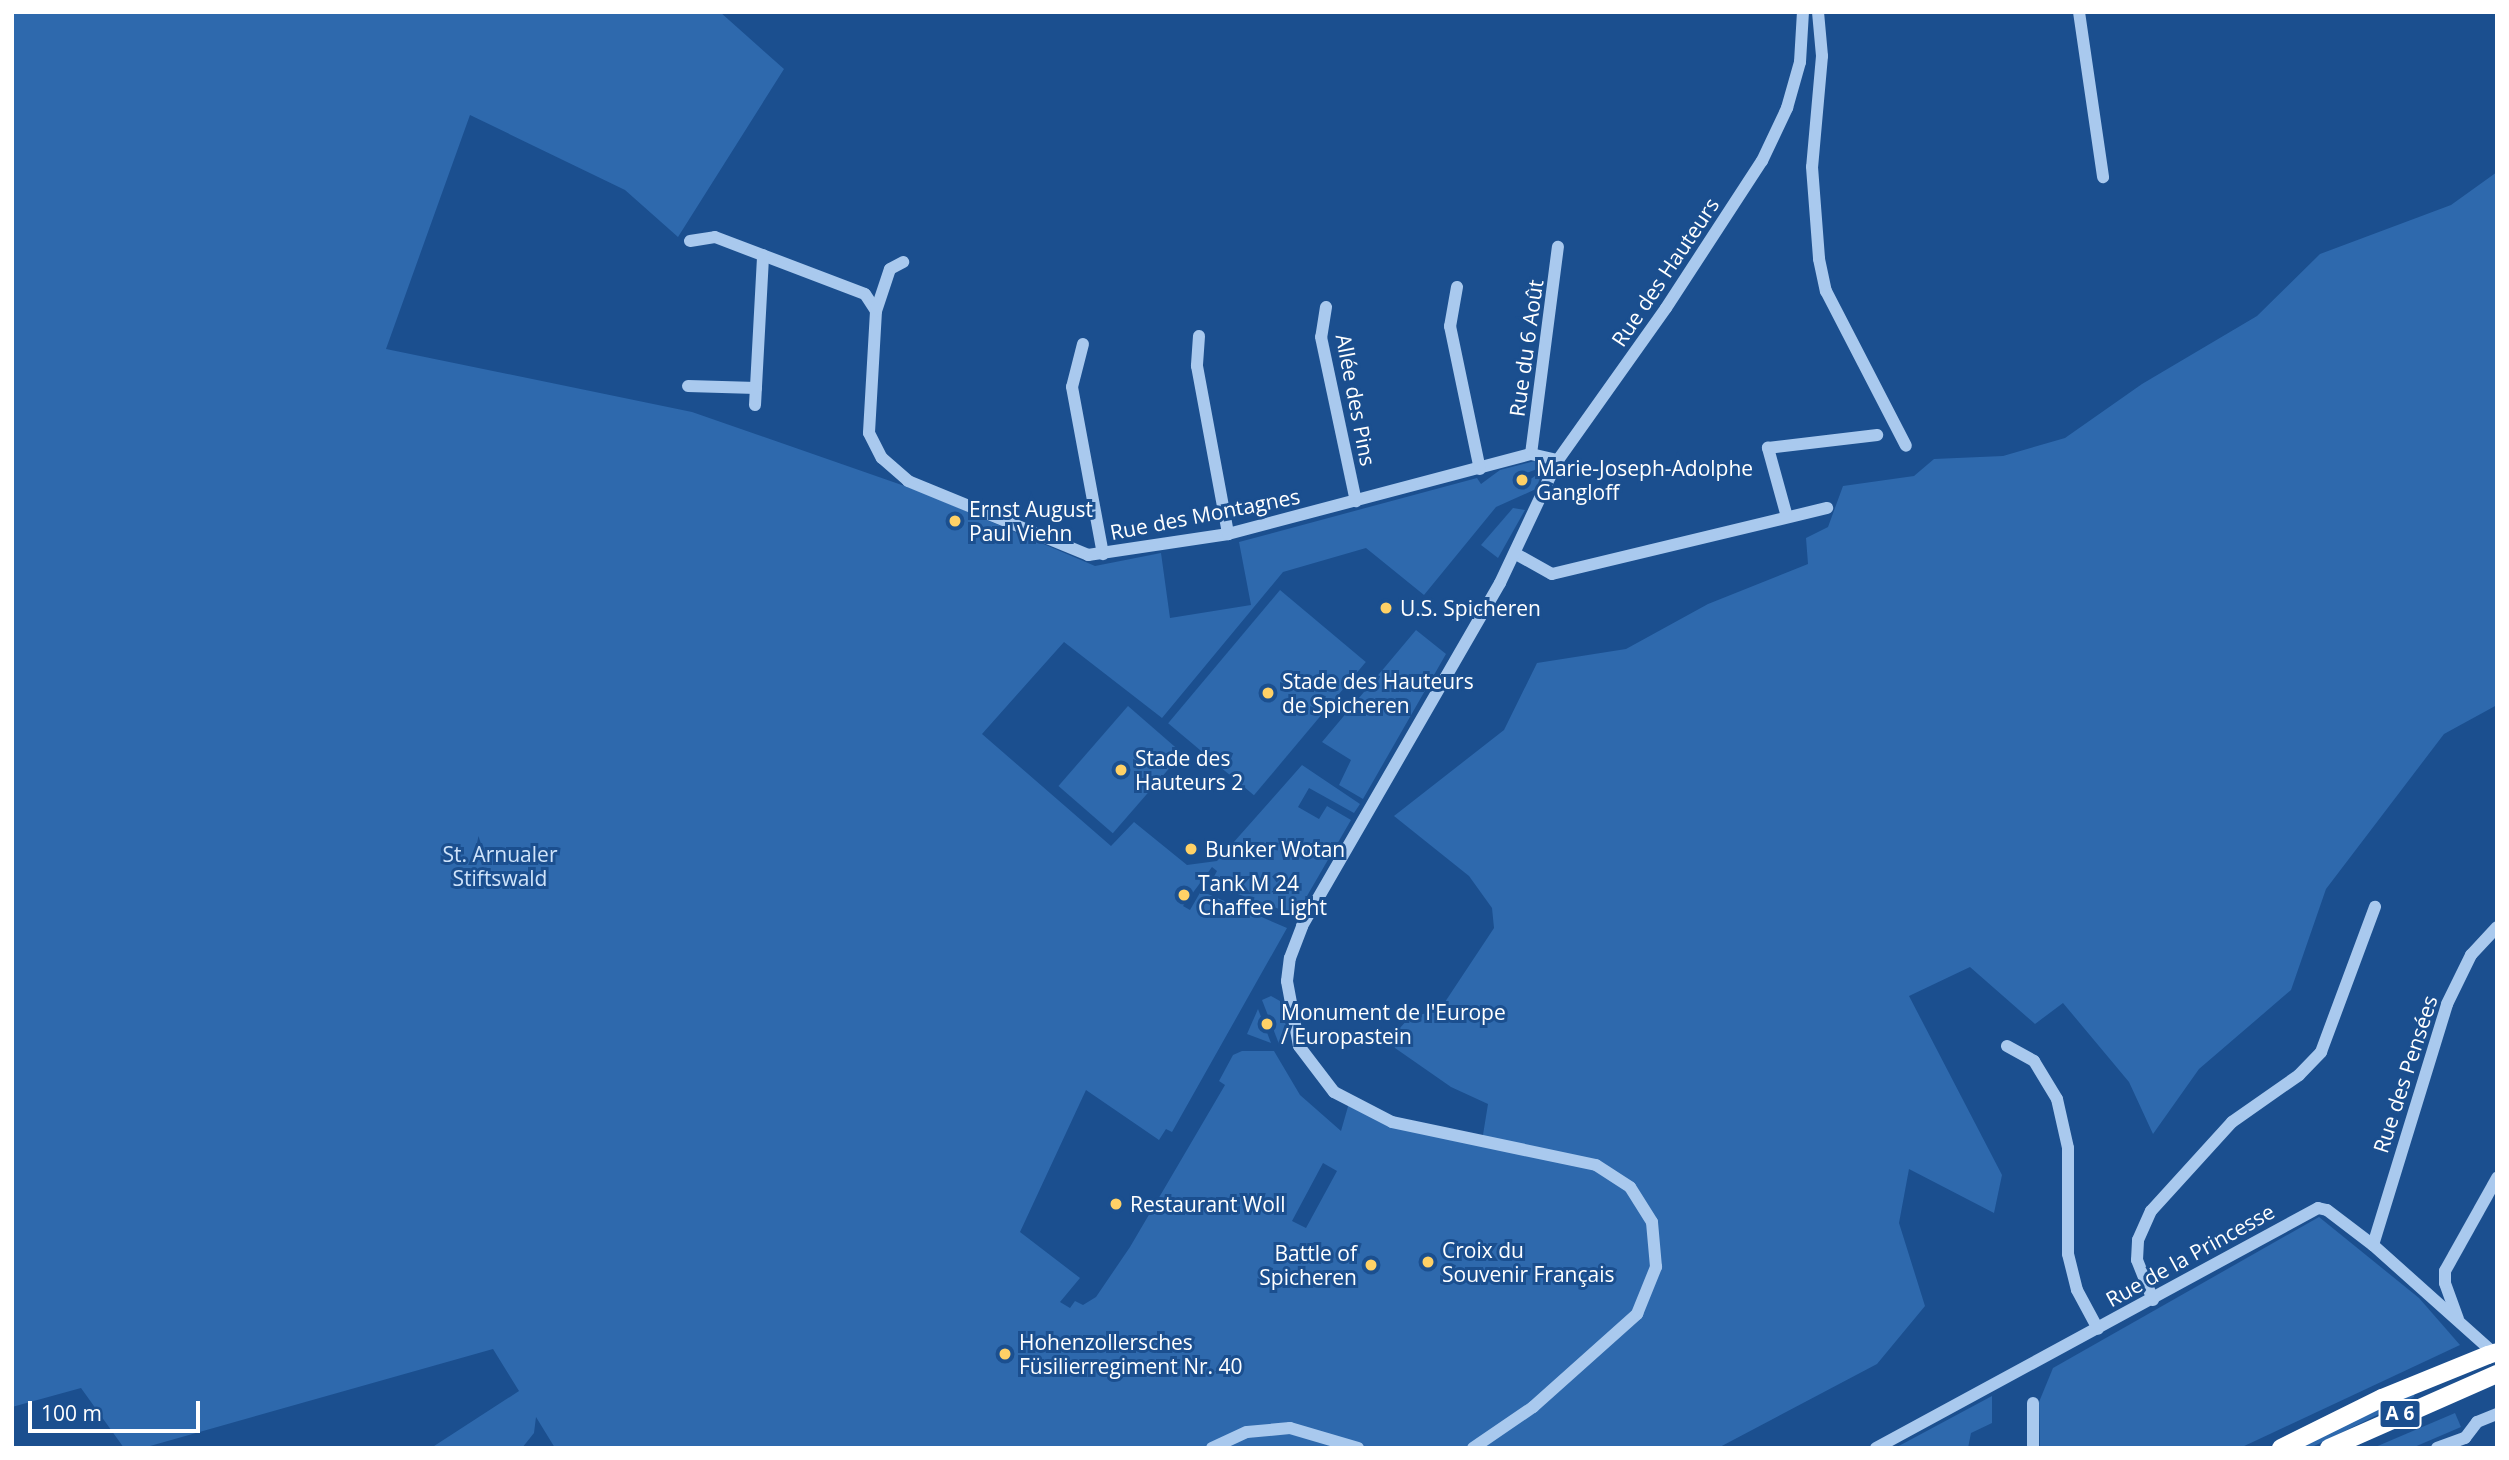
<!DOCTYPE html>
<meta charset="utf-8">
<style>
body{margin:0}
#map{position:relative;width:2509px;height:1460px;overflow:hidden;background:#1b4f8f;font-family:"Open Sans",sans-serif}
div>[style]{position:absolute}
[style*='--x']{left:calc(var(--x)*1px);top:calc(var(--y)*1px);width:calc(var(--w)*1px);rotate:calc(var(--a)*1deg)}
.green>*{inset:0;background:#2e69ad;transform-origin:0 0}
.minor>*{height:12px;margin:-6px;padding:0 6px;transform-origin:6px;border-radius:6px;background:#a9c9ee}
.highway>*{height:18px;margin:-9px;padding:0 9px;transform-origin:9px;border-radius:9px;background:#fff}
.highway-bridge>*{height:18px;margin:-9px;padding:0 9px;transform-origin:9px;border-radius:9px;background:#fff}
.dots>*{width:19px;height:19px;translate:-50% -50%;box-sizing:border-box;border:4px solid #1b4f8f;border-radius:50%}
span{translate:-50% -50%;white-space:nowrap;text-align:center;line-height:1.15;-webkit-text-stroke:6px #1b4f8f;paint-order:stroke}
.shield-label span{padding:2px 5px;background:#1b4f8f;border:2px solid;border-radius:5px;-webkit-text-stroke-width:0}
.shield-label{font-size:19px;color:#fff;font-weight:700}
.street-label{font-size:21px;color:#fff}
.poi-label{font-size:21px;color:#fff}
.left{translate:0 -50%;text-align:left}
.right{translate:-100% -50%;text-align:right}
.park-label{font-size:21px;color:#cfe3fa}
.frame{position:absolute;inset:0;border:14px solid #fff;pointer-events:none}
.scale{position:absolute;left:28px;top:1401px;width:172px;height:32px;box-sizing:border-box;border:4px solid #fff;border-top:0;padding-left:9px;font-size:21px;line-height:24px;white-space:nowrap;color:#fff;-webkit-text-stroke:5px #1b4f8f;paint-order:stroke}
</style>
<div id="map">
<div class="green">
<i style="clip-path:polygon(evenodd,12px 12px,720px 12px,784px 69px,678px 237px,625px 190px,470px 115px,386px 349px,692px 412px,919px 491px,1095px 566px,1161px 553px,1170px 618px,1251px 605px,1239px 542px,1477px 478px,1481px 484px,1500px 470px,1539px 460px,1537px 469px,1514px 478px,1520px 487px,1543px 470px,1536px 489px,1496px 507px,1424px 595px,1366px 548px,1283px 572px,1162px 718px,1064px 642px,982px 734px,1111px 846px,1134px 822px,1187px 865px,1217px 861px,1302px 765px,1360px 804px,1354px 813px,1309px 788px,1298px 807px,1319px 819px,1327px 806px,1351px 820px,1296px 915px,1210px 884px,1217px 871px,1212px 867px,1183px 906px,1190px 910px,1201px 891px,1287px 928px,1172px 1132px,1166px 1129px,1159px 1140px,1086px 1090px,1020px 1232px,1080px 1278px,1060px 1302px,1070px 1308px,1075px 1301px,1083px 1305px,1096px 1297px,1130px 1247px,1225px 1085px,1219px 1081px,1233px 1055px,1242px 1051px,1274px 1051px,1300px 1095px,1341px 1131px,1349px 1103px,1371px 1115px,1482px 1141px,1488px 1104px,1451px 1087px,1395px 1048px,1391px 1038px,1408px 1019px,1441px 1008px,1494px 928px,1492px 908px,1469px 876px,1394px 816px,1504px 730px,1537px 663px,1626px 649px,1708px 604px,1808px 564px,1806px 538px,1828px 527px,1843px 486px,1914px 476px,1934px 459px,2003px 456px,2065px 438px,2142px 384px,2257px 316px,2320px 254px,2451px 205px,2497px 172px,2497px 705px,2444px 734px,2326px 889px,2291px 990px,2199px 1069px,2153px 1134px,2129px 1082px,2063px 1003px,2035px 1024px,1970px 967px,1909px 996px,2002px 1175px,1994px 1213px,1909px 1169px,1899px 1223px,1925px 1306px,1877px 1364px,1718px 1448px,555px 1448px,536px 1417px,534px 1433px,522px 1448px,431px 1448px,519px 1391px,493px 1349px,143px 1448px,124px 1448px,81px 1388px,12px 1407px,12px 12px,1323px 1163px,1337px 1171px,1306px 1228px,1292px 1221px,1323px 1163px)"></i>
<i style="clip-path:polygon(1513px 508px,1525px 510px,1498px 558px,1481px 545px)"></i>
<i style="left:1280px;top:590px;width:112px;height:174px;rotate:40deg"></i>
<i style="clip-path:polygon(1416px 630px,1446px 654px,1363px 799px,1339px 785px,1351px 760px,1322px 742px)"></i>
<i style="left:1128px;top:706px;width:72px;height:106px;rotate:41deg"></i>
<i style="clip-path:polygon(1271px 996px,1280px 1001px,1288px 1035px,1279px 1044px,1262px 1000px)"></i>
<i style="clip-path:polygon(1258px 1009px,1271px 1043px,1247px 1034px)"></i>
<i style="clip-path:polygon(2319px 1217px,2419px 1298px,2460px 1345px,2240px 1448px,2040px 1448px,2039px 1402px,2053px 1368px)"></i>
<i style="clip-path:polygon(2415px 1391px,2414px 1397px,2310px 1448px,2298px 1448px)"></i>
<i style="clip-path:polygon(1992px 1396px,1992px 1423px,1971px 1433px,1968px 1448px,1895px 1448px)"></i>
<i style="clip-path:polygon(2455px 1413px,2461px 1427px,2412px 1448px,2373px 1448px)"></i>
</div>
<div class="minor">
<i style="--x:1818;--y:12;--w:44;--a:84.8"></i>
<i style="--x:1822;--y:56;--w:111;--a:95.1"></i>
<i style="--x:1812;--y:167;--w:92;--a:85.6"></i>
<i style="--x:1819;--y:259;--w:33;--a:78"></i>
<i style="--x:1826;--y:291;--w:174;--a:62.7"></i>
<i style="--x:2079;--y:12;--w:167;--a:81.7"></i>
<i style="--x:690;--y:241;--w:25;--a:-9"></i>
<i style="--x:715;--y:237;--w:160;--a:20.8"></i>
<i style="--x:865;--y:294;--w:20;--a:57"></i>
<i style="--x:876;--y:311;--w:122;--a:93.3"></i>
<i style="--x:869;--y:433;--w:28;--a:63"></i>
<i style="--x:882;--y:458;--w:35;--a:41"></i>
<i style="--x:908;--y:481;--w:195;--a:22.3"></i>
<i style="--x:1088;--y:555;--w:142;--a:-8.5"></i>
<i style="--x:1228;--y:534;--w:313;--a:-14.8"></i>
<i style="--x:1531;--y:454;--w:28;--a:13"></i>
<i style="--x:1457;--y:287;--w:40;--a:100"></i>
<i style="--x:1450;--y:326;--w:146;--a:78.2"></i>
<i style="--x:1326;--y:307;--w:30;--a:99"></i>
<i style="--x:1321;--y:337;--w:168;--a:78"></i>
<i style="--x:876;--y:311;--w:44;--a:-71.6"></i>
<i style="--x:890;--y:269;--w:15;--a:-28"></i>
<i style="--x:1199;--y:336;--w:30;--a:94"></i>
<i style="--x:1197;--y:366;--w:171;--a:79.5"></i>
<i style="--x:1083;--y:344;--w:44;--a:104.3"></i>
<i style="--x:1072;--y:387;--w:170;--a:79.5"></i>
<i style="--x:688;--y:386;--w:68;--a:1.7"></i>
<i style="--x:755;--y:405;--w:150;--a:-86.9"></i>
<i style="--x:1531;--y:454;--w:209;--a:-82.6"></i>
<i style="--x:1787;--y:517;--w:72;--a:-105.4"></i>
<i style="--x:1768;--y:448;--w:110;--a:-6.8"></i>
<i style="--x:1516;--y:554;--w:41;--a:29.1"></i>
<i style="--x:1552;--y:574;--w:283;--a:-13.5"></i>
<i style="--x:2007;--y:1046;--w:31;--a:29"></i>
<i style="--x:2034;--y:1061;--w:44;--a:58.8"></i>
<i style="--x:2057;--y:1099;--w:50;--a:77.3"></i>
<i style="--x:2068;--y:1148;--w:106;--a:90"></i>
<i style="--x:2068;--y:1254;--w:37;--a:76"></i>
<i style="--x:2077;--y:1290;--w:44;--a:61.7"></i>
<i style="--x:2373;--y:1245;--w:252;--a:-72.9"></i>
<i style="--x:2447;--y:1004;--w:55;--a:-63.9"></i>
<i style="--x:2471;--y:955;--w:38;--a:-47"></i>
<i style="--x:2153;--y:1300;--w:43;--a:-111.8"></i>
<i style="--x:2137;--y:1260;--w:20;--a:-87"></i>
<i style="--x:2138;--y:1240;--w:32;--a:-66"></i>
<i style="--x:2151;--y:1211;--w:120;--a:-47.7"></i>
<i style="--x:2232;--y:1122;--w:82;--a:-35"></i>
<i style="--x:2299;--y:1075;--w:32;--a:-46"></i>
<i style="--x:2321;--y:1052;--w:155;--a:-69.6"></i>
<i style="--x:2458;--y:1319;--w:38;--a:-110"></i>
<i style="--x:2445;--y:1283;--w:12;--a:-90"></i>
<i style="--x:2445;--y:1271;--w:107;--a:-60.8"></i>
<i style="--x:2033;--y:1403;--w:45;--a:90"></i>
<i style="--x:1212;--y:1448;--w:38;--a:-25"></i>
<i style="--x:1247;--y:1432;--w:43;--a:-5.3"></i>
<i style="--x:1290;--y:1428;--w:71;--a:16.4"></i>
<i style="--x:1473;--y:1448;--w:73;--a:-34.3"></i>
<i style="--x:1533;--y:1407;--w:140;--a:-41.8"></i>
<i style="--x:1637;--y:1314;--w:51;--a:-68"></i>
<i style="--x:1656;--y:1267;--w:45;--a:-95.1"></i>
<i style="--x:1652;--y:1222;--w:41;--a:-122.2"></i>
<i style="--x:1630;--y:1187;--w:40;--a:-147.1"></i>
<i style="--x:1596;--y:1165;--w:208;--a:-168.1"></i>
<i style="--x:1392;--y:1122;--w:65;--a:-152.7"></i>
<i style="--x:1334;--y:1092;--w:58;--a:-127.3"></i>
<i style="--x:1299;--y:1046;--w:66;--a:-100.5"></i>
<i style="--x:1287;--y:981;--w:23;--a:-83"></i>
<i style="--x:1290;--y:958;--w:34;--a:-69"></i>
<i style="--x:1302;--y:926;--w:396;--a:-60"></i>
<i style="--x:1500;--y:583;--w:136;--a:-64.8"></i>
<i style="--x:1558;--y:460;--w:186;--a:-54.6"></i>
<i style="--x:1666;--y:308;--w:176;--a:-56.9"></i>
<i style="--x:1762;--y:161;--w:59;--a:-64.7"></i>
<i style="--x:1787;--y:108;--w:48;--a:-74.2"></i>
<i style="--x:1800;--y:62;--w:50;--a:-86.6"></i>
<i style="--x:1876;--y:1448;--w:503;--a:-28.5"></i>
<i style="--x:2318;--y:1208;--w:9;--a:13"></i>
<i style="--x:2327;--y:1210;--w:58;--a:37.3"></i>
<i style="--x:2373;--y:1245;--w:166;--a:41.8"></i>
<i style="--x:2437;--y:1448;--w:30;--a:-20"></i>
<i style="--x:2465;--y:1438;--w:20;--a:-53"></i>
<i style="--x:2477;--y:1422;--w:22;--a:-22"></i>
</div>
<div class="highway">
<i style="--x:2281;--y:1448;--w:113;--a:-26.3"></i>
<i style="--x:2382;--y:1398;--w:114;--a:-22.1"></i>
<i style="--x:2329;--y:1448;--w:184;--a:-23.8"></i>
</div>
<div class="highway-bridge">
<i style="--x:2488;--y:1355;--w:9;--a:-18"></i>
</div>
<div class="dots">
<i style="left:1522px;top:480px;background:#ffd166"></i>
<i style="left:955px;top:521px;background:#ffd166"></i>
<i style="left:1386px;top:608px;background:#ffd166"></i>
<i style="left:1268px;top:693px;background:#ffd166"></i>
<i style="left:1121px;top:770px;background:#ffd166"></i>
<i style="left:1191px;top:849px;background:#ffd166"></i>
<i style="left:1184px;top:895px;background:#ffd166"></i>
<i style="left:1267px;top:1024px;background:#ffd166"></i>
<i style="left:1116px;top:1204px;background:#ffd166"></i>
<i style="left:1428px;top:1262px;background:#ffd166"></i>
<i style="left:1371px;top:1265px;background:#ffd166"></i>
<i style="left:1005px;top:1354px;background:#ffd166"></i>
</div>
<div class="shield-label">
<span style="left:2400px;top:1414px">A 6</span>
</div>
<div class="street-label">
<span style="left:1665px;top:272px;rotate:-56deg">Rue des Hauteurs</span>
<span style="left:1526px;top:348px;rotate:-82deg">Rue du 6 Août</span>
<span style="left:1356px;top:400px;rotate:79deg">Allée des Pins</span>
<span style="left:1205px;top:514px;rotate:-11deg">Rue des Montagnes</span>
<span style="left:2405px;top:1074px;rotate:-72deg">Rue des Pensées</span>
<span style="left:2190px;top:1255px;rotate:-29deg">Rue de la Princesse</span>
</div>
<div class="poi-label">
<span class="left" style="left:1536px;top:480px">Marie-Joseph-Adolphe<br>Gangloff</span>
<span class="left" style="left:969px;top:521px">Ernst August<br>Paul Viehn</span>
<span class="left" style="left:1400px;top:608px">U.S. Spicheren</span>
<span class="left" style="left:1282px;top:693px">Stade des Hauteurs<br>de Spicheren</span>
<span class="left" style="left:1135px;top:770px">Stade des<br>Hauteurs 2</span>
<span class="left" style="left:1205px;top:849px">Bunker Wotan</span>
<span class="left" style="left:1198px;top:895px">Tank M 24<br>Chaffee Light</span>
<span class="left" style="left:1281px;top:1024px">Monument de l'Europe<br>/ Europastein</span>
<span class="left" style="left:1130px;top:1204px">Restaurant Woll</span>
<span class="left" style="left:1442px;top:1262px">Croix du<br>Souvenir Français</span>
<span class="right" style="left:1357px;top:1265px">Battle of<br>Spicheren</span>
<span class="left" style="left:1019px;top:1354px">Hohenzollersches<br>Füsilierregiment Nr. 40</span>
</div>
<div class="park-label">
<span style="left:500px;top:866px">St. Arnualer<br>Stiftswald</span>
</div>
<div class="frame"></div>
<div class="scale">100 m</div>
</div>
